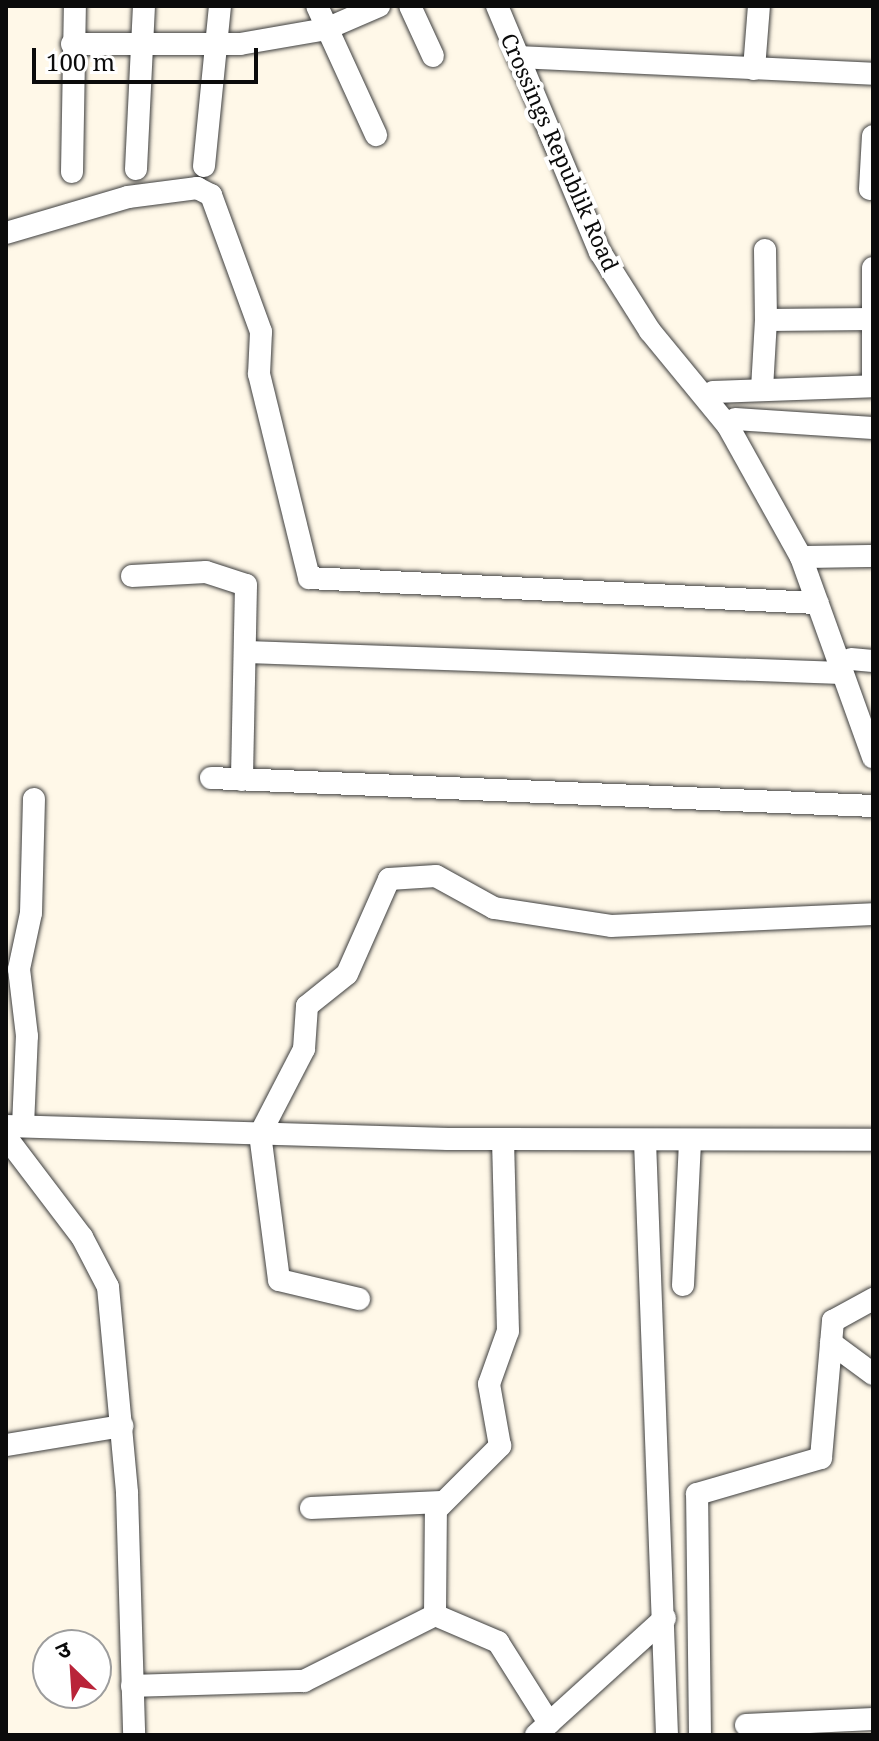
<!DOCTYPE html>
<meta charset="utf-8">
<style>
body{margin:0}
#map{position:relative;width:879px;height:1741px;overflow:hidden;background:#fff8e8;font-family:"Noto Serif","Noto Sans Devanagari",serif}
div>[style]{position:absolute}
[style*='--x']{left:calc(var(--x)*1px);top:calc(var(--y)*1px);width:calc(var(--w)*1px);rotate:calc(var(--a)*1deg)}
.roads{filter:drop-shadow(0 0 2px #3e3e3e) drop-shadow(0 0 2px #3e3e3e)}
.minor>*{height:22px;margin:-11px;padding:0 11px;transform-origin:11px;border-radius:11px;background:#fff}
span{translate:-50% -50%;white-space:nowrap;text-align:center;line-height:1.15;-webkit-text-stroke:8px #fff;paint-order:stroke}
.street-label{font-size:22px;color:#0b0b0b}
.frame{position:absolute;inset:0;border:8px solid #0b0b0b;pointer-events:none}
.north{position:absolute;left:32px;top:1629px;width:80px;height:80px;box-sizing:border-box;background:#fff;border:2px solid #9d9d9d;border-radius:50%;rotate:335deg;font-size:22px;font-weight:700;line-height:32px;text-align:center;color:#0b0b0b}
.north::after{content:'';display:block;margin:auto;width:28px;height:36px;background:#b92439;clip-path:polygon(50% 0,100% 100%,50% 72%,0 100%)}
.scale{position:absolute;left:32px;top:48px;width:226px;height:36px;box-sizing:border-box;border:4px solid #0b0b0b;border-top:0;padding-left:10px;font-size:24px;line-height:28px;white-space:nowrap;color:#0b0b0b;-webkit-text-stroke:6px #fff;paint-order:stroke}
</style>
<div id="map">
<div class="roads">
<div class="minor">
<i style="--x:317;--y:6;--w:142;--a:65.4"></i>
<i style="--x:410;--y:6;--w:55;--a:65.3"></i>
<i style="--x:497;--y:6;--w:267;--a:67.3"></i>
<i style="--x:600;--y:252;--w:93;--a:57.7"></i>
<i style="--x:650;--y:331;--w:123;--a:50.6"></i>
<i style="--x:728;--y:426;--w:150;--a:60.9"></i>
<i style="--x:801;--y:557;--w:213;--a:70.2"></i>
<i style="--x:72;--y:44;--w:168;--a:0"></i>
<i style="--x:240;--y:44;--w:87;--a:-9.9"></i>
<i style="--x:326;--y:29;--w:58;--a:-23.5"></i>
<i style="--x:518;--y:57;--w:355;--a:2.7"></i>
<i style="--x:754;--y:69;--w:63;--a:-85.5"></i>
<i style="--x:204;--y:166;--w:161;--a:-84.3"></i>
<i style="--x:136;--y:169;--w:163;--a:-87.2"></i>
<i style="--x:72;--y:172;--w:166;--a:-89"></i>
<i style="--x:870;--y:189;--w:53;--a:-86.8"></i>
<i style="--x:6;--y:233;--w:127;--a:-16.4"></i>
<i style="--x:128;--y:197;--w:70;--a:-7.4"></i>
<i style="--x:197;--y:188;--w:16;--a:27"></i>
<i style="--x:211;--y:195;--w:146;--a:69.9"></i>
<i style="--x:261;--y:332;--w:42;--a:92.7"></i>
<i style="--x:259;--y:374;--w:210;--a:76.2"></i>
<i style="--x:309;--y:578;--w:509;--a:2.82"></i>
<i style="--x:765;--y:250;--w:70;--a:89.2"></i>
<i style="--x:873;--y:386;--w:118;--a:-90"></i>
<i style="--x:762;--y:389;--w:69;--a:-86.7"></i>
<i style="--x:766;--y:320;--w:106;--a:-0.5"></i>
<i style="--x:713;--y:392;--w:160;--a:-2.1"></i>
<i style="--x:735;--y:419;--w:138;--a:3.7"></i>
<i style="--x:801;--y:557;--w:72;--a:-0.8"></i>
<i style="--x:132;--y:576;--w:74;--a:-3.1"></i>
<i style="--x:206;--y:572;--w:42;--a:18"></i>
<i style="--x:246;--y:585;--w:195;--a:91.2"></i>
<i style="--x:247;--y:652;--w:595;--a:2.02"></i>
<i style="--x:851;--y:659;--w:22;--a:5"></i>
<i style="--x:211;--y:778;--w:663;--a:2.42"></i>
<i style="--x:6;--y:1126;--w:442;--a:1.7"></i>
<i style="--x:448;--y:1139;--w:425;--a:0.1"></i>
<i style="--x:23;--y:1126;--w:90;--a:-87.5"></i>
<i style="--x:27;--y:1036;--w:67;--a:-96.8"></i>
<i style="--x:19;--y:969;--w:57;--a:-77.9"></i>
<i style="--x:31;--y:913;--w:114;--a:-88.5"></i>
<i style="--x:6;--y:1137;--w:126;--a:52.8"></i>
<i style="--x:82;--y:1237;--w:56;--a:62.5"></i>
<i style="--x:108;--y:1287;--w:207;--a:84.7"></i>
<i style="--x:127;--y:1493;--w:242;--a:88.3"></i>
<i style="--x:645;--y:1141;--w:594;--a:87.88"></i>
<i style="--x:683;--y:1285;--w:145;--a:-87.2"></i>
<i style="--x:359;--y:1299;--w:82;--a:-166.6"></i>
<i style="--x:279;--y:1280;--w:147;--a:-97.4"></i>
<i style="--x:260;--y:1134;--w:96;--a:-62.6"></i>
<i style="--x:304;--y:1049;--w:43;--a:-86"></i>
<i style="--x:307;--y:1006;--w:51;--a:-38.7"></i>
<i style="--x:347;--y:974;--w:104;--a:-66.1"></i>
<i style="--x:389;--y:879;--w:47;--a:-3.7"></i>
<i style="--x:436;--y:876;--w:66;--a:28.9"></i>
<i style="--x:494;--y:908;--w:118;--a:8.7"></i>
<i style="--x:611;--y:926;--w:262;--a:-2.6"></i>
<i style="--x:831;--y:1343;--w:52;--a:36.4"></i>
<i style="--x:6;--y:1445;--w:118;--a:-9.3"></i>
<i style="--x:311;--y:1508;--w:130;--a:-2.6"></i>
<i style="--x:435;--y:1615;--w:69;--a:23.2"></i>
<i style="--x:498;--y:1642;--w:96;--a:57.8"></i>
<i style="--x:132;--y:1686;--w:172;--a:-1.7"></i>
<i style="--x:304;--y:1681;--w:147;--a:-26.7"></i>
<i style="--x:435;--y:1615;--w:105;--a:-89.5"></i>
<i style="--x:436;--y:1510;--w:91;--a:-45"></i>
<i style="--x:500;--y:1446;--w:63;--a:-100.1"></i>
<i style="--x:489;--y:1384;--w:56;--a:-70.3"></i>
<i style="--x:508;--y:1331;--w:191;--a:-91.5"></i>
<i style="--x:746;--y:1725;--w:127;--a:-2.7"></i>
<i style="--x:536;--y:1735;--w:174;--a:-42.2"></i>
<i style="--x:700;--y:1735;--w:241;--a:-90.7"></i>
<i style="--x:697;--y:1494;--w:129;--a:-16.2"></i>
<i style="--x:821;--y:1458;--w:138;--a:-85"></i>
<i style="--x:833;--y:1321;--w:46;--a:-28.8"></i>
</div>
</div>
<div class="street-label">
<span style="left:560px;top:152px;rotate:66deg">Crossings Republik Road</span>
</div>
<div class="frame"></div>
<div class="north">उ</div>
<div class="scale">100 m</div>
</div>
